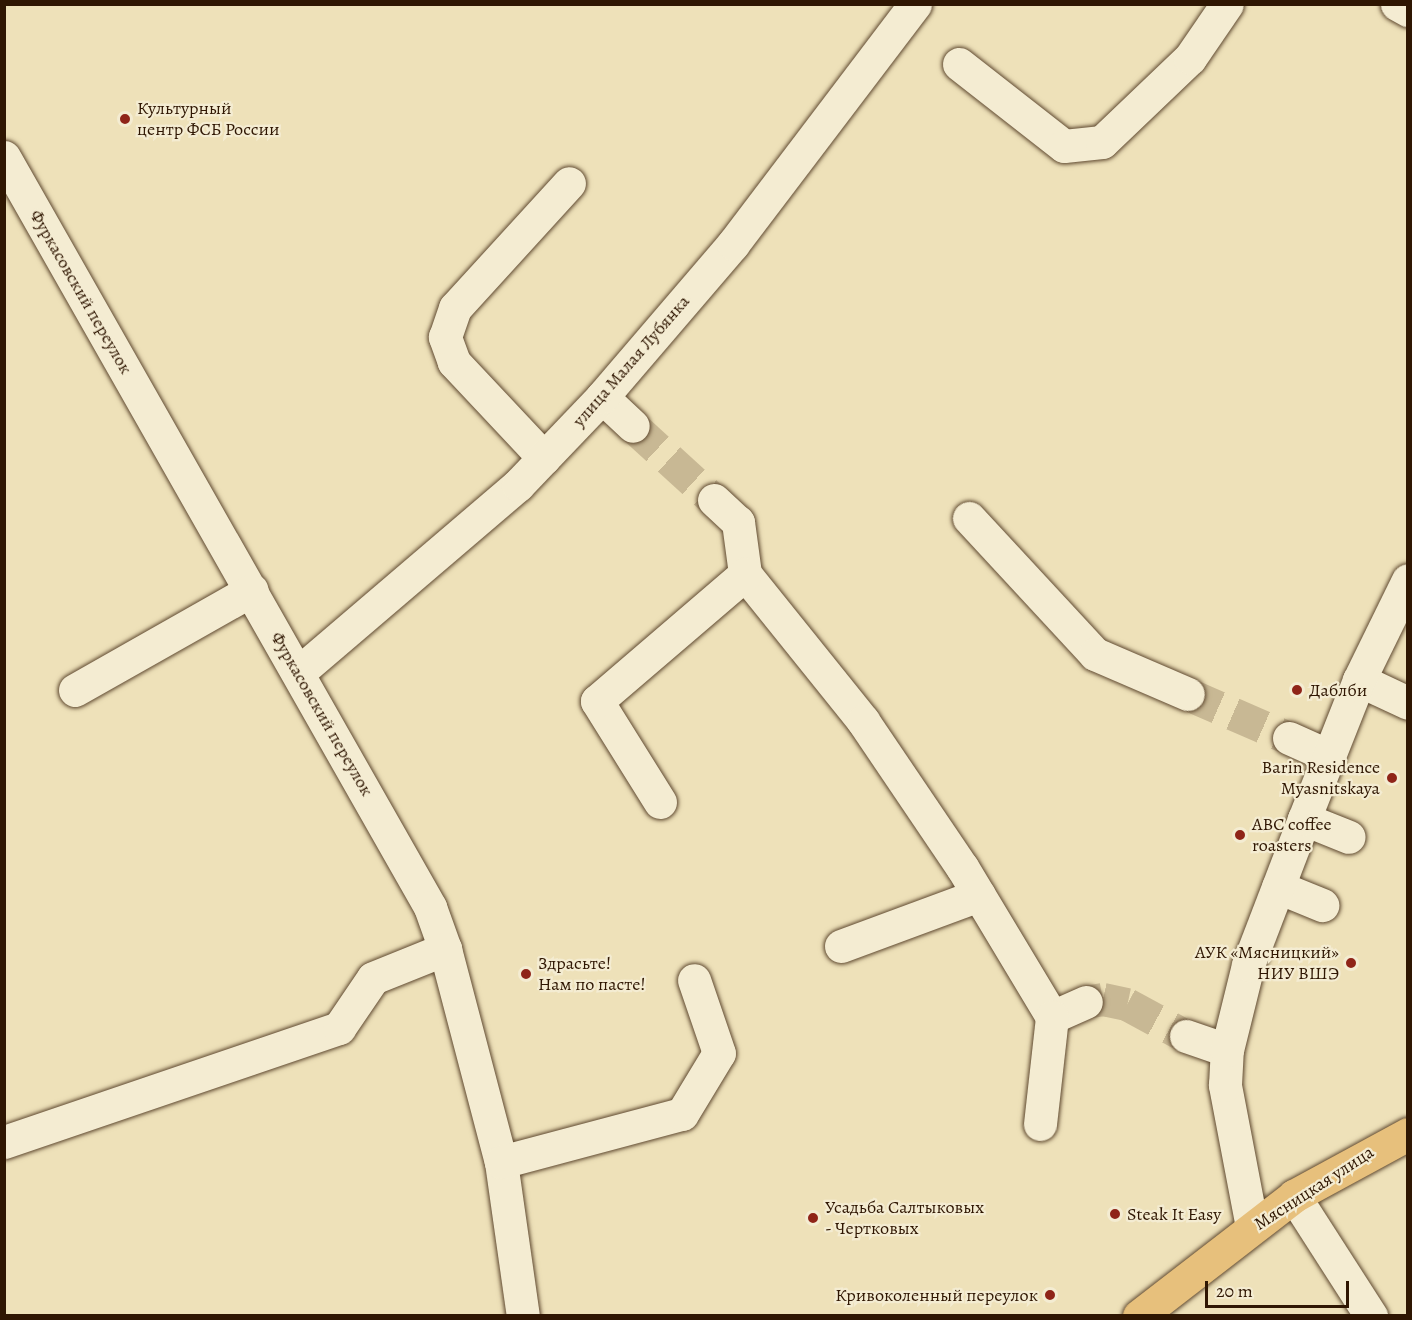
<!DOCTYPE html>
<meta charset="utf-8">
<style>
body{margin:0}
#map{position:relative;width:1412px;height:1320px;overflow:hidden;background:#eee1b9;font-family:Alegreya,serif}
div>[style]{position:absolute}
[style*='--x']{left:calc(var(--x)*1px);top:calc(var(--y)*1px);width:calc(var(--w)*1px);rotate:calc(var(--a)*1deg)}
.minor-tunnel>*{height:33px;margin-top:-16.5px;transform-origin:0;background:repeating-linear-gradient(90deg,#c8b894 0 33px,transparent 0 49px)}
.roads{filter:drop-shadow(0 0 2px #5f4930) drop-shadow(0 0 2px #5f4930)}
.minor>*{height:33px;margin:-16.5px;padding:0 16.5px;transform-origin:16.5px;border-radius:16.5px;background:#f4ecd2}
.major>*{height:33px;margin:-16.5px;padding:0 16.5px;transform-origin:16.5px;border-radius:16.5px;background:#e7c07c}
.dots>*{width:16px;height:16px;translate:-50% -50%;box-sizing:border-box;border:3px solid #f4ecd2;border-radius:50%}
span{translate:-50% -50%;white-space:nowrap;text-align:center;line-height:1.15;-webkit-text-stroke:4.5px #f4ecd2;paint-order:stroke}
.poi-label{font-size:18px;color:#2f1602}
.left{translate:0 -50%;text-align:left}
.right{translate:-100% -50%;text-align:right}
.street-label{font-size:18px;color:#2f1602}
.frame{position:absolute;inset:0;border:6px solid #2f1602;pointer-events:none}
.scale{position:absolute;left:1205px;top:1281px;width:144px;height:27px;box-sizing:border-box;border:3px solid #2f1602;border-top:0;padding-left:8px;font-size:18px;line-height:21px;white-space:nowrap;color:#2f1602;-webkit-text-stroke:4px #f4ecd2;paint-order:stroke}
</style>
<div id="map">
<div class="minor-tunnel">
<i style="--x:633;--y:426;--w:110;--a:42.4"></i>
<i style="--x:1188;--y:694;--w:110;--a:23.5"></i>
<i style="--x:1086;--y:1002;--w:17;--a:-10"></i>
<i style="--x:1103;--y:999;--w:25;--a:12"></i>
<i style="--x:1127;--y:1004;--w:67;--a:28.5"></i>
</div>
<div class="roads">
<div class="minor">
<i style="--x:1397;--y:4;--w:13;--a:29"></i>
<i style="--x:959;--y:64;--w:133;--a:38"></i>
<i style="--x:1064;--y:146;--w:38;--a:-6"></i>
<i style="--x:1102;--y:142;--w:122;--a:-43.7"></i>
<i style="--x:1190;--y:58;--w:65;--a:-55.6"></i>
<i style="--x:4;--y:157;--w:863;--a:60.4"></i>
<i style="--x:430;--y:907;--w:45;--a:70.3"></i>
<i style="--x:445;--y:949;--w:220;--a:75.3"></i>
<i style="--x:501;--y:1162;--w:156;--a:81.9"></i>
<i style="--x:602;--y:397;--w:42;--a:43.1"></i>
<i style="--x:544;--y:458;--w:132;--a:-133.2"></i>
<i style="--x:454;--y:362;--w:27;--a:-110"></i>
<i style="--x:445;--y:337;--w:31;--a:-71"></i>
<i style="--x:455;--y:308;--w:169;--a:-47.6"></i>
<i style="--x:714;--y:500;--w:33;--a:43"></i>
<i style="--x:738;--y:522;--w:52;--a:82.3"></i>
<i style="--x:745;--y:574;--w:189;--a:51.2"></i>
<i style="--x:863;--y:721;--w:176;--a:55.9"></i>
<i style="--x:962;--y:867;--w:175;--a:59"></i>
<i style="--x:1052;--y:1017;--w:37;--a:-24"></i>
<i style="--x:969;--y:518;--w:185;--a:47.2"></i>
<i style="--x:1095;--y:654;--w:101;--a:23.3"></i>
<i style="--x:299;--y:672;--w:288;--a:-40.5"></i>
<i style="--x:518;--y:485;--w:122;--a:-46.3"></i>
<i style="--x:602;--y:397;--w:201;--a:-49.4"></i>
<i style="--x:733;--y:244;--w:301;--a:-52.8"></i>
<i style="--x:1359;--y:680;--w:54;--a:25.1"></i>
<i style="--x:75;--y:690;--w:203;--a:-29.5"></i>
<i style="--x:1289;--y:738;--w:44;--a:24.2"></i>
<i style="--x:660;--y:802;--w:119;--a:-122"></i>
<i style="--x:597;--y:701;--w:195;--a:-40.6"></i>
<i style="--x:1304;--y:819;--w:48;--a:21.8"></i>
<i style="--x:1278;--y:887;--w:48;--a:22.2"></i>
<i style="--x:841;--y:946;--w:147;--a:-20.3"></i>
<i style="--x:1186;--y:1036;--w:43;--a:18.9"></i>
<i style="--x:1040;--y:1124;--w:108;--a:-83.6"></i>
<i style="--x:4;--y:1142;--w:354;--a:-18.8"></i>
<i style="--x:339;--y:1028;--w:60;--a:-55.8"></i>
<i style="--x:373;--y:978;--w:78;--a:-21.9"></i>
<i style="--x:501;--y:1162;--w:187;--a:-14.9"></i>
<i style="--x:682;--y:1114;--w:71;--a:-58.8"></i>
<i style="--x:719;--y:1053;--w:77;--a:-108.9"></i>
<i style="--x:1294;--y:1196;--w:143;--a:57.3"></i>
<i style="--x:1252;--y:1227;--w:145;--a:-100.8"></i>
<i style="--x:1225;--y:1085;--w:35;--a:-87"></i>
<i style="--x:1227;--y:1050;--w:88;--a:-76.1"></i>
<i style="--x:1248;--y:965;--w:156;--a:-69"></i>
<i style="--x:1304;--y:819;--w:149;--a:-68.4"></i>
<i style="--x:1359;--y:680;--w:111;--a:-63.9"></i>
</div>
<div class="major">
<i style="--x:1139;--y:1316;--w:196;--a:-37.7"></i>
<i style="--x:1294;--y:1196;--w:130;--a:-28.5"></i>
</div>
</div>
<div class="dots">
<i style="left:125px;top:119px;background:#8f2418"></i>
<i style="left:1297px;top:690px;background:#8f2418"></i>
<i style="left:1392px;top:778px;background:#8f2418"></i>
<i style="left:1240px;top:835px;background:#8f2418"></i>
<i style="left:1351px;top:963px;background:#8f2418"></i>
<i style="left:526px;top:974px;background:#8f2418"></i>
<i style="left:1115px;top:1214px;background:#8f2418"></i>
<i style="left:813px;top:1218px;background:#8f2418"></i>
<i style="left:1050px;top:1295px;background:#8f2418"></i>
</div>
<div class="poi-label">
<span class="left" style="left:137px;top:119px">Культурный<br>центр ФСБ России</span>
<span class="left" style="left:1309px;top:690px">Даблби</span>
<span class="right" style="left:1380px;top:778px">Barin Residence<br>Myasnitskaya</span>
<span class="left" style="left:1252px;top:835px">ABC coffee<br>roasters</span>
<span class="right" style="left:1339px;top:963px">АУК «Мясницкий»<br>НИУ ВШЭ</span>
<span class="left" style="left:538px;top:974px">Здрасьте!<br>Нам по пасте!</span>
<span class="left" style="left:825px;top:1218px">Усадьба Салтыковых<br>- Чертковых</span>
<span class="left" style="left:1127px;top:1214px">Steak It Easy</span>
<span class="right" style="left:1038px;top:1295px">Кривоколенный переулок</span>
</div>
<div class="street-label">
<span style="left:81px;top:292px;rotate:60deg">Фуркасовский переулок</span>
<span style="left:631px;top:361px;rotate:-49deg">улица Малая Лубянка</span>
<span style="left:322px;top:714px;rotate:60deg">Фуркасовский переулок</span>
<span style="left:1314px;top:1188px;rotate:-33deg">Мясницкая улица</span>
</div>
<div class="frame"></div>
<div class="scale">20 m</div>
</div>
